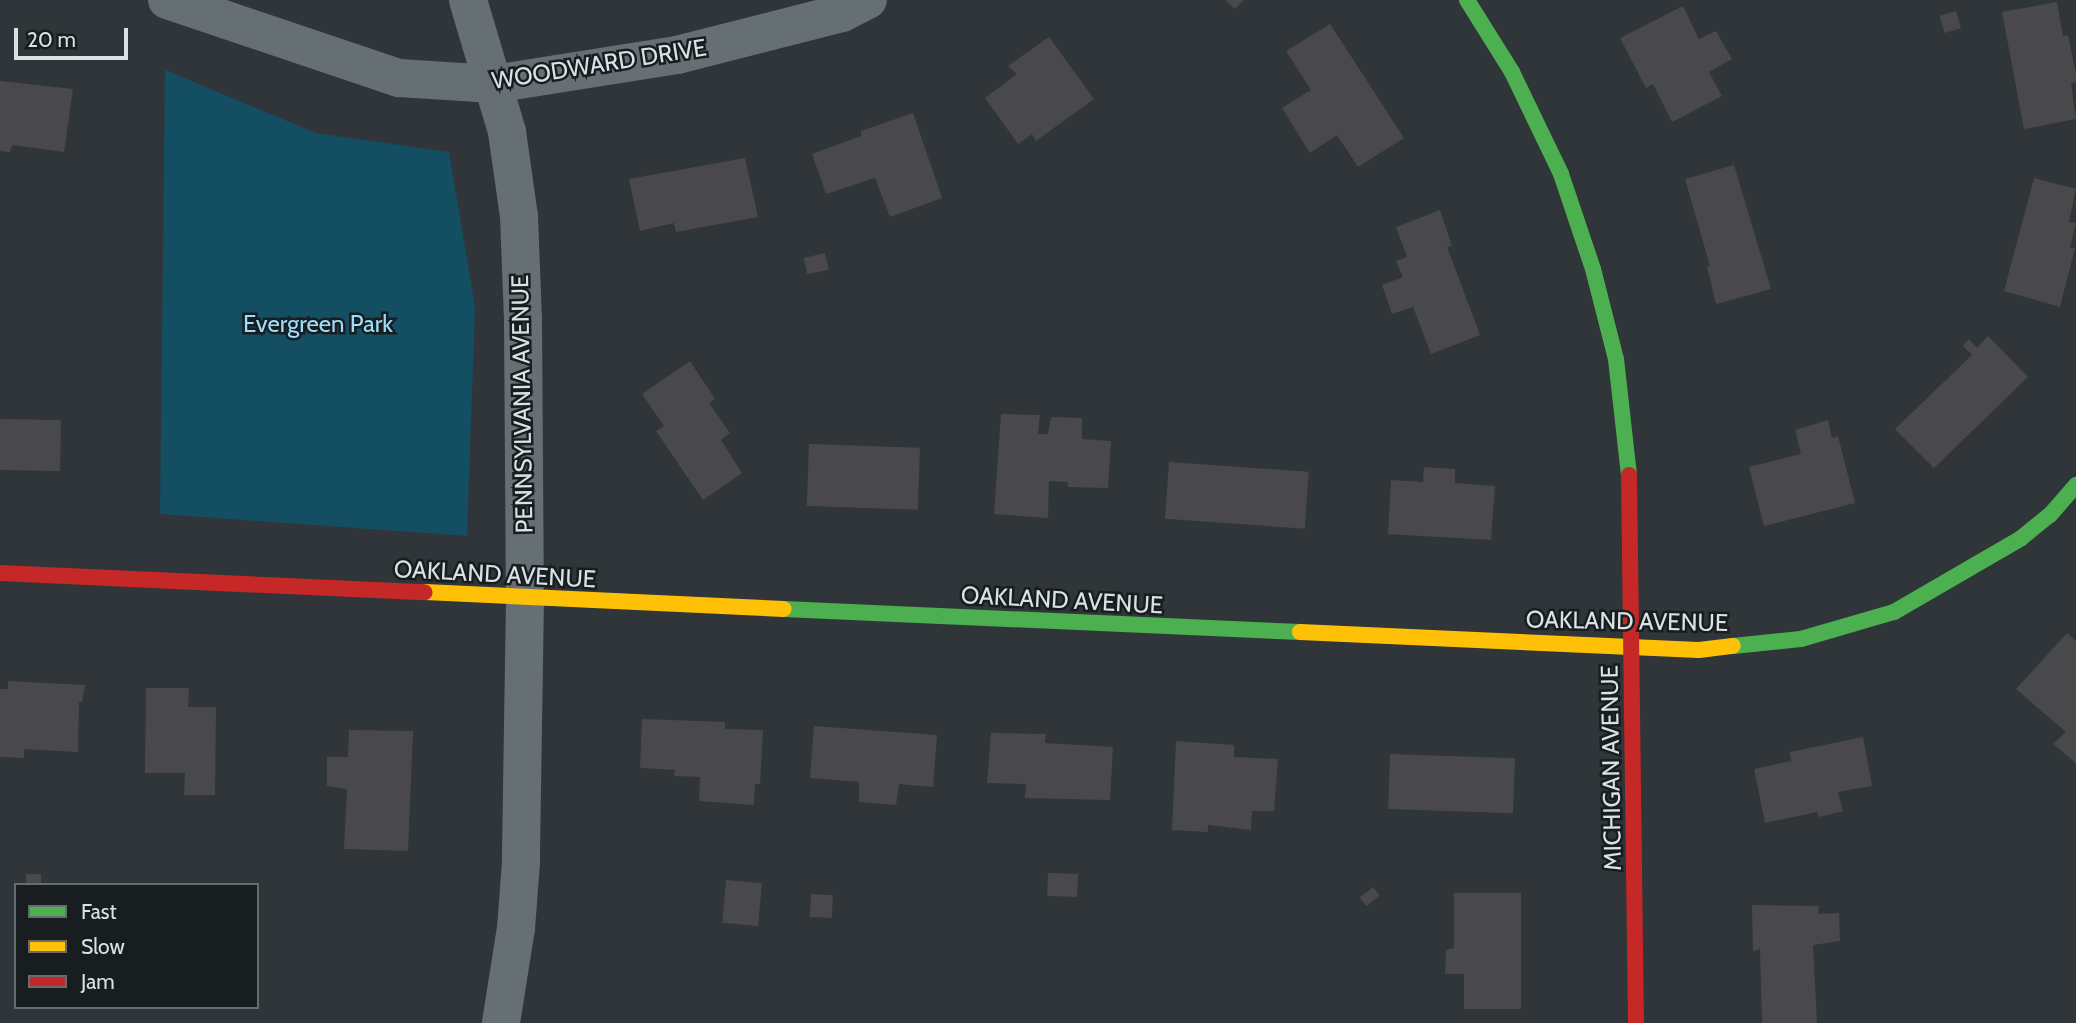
<!DOCTYPE html>
<style>
body{margin:0}
#map{position:relative;width:2076px;height:1023px;overflow:hidden;background:#2f3538;font-family:Cabin,sans-serif}
div>[style]{position:absolute}
[style*='--x']{left:calc(var(--x)*1px);top:calc(var(--y)*1px);width:calc(var(--w)*1px);rotate:calc(var(--a)*1deg)}
.green>*{inset:0;background:#144e62}
.building>*{inset:0;background:#49494c;transform-origin:0 0}
.street>*{height:38px;margin:-19px;padding:0 19px;transform-origin:19px;border-radius:19px;background:#656f74}
.fast>*{height:16px;margin:-8px;padding:0 8px;transform-origin:8px;border-radius:8px;background:#4caf50}
.slow>*{height:16px;margin:-8px;padding:0 8px;transform-origin:8px;border-radius:8px;background:#ffc107}
.jam>*{height:16px;margin:-8px;padding:0 8px;transform-origin:8px;border-radius:8px;background:#c62828}
span{translate:-50% -50%;white-space:nowrap;text-align:center;line-height:1.15;-webkit-text-stroke:5px #181d1f;paint-order:stroke}
.street-label{font-size:24px;color:#dbe2e6}
.park-label{font-size:24px;color:#9bddfa}
.legend{position:absolute;left:14px;top:883px;width:245px;height:126px;box-sizing:border-box;background:#181d1f;border:2px solid #666c6f;margin:0;padding:9px 12px;list-style:none;font-size:21px;color:#dbe2e6}
.legend li{display:flex;align-items:center;gap:14px;height:35px}
.legend b{width:35px;border:2px solid #666c6f}
.scale{position:absolute;left:14px;top:28px;width:114px;height:32px;box-sizing:border-box;border:4px solid #dbe2e6;border-top:0;padding-left:9px;font-size:21px;line-height:24px;white-space:nowrap;color:#dbe2e6;-webkit-text-stroke:5px #181d1f;paint-order:stroke}
</style>
<div id="map">
<div class="green">
<i style="clip-path:polygon(165px 70px,316px 133px,449px 152px,475px 307px,467px 536px,160px 514px)"></i>
</div>
<div class="building">
<i style="clip-path:polygon(1225px 0,1244px 0,1235px 9px)"></i>
<i style="clip-path:polygon(2057px 2px,2063px 36px,2068px 35px,2076px 74px,2076px 82px,2071px 83px,2076px 119px,2024px 129px,2002px 12px)"></i>
<i style="clip-path:polygon(1683px 6px,1699px 39px,1716px 31px,1732px 59px,1709px 72px,1722px 96px,1672px 122px,1653px 84px,1646px 88px,1620px 38px)"></i>
<i style="left:1956px;top:11px;width:18px;height:17px;rotate:74deg"></i>
<i style="clip-path:polygon(1330px 24px,1404px 138px,1358px 167px,1337px 135px,1310px 153px,1282px 108px,1311px 90px,1286px 51px)"></i>
<i style="clip-path:polygon(1049px 37px,1094px 99px,1036px 141px,1032px 134px,1018px 144px,985px 98px,1017px 74px,1008px 66px)"></i>
<i style="clip-path:polygon(0 81px,73px 89px,64px 152px,12px 145px,10px 152px,0 151px)"></i>
<i style="clip-path:polygon(913px 113px,942px 198px,890px 217px,875px 178px,826px 194px,812px 154px,861px 136px,861px 131px)"></i>
<i style="clip-path:polygon(745px 158px,758px 217px,676px 232px,674px 223px,640px 231px,629px 179px)"></i>
<i style="clip-path:polygon(1734px 165px,1771px 289px,1716px 304px,1707px 266px,1710px 266px,1685px 179px)"></i>
<i style="clip-path:polygon(2034px 178px,2076px 189px,2069px 222px,2076px 223px,2070px 248px,2075px 248px,2060px 307px,2004px 291px)"></i>
<i style="clip-path:polygon(1440px 210px,1452px 246px,1447px 247px,1480px 335px,1431px 354px,1413px 307px,1392px 314px,1382px 285px,1403px 277px,1396px 261px,1407px 257px,1396px 227px)"></i>
<i style="left:825px;top:253px;width:17px;height:22px;rotate:77deg"></i>
<i style="clip-path:polygon(1988px 336px,2028px 377px,1934px 468px,1895px 429px,1972px 355px,1963px 346px,1969px 339px,1977px 348px)"></i>
<i style="clip-path:polygon(690px 361px,715px 399px,709px 403px,730px 433px,721px 440px,742px 473px,703px 500px,656px 431px,664px 426px,642px 394px)"></i>
<i style="clip-path:polygon(1001px 414px,1040px 415px,1038px 434px,1048px 434px,1051px 417px,1082px 418px,1082px 439px,1111px 441px,1108px 488px,1068px 487px,1068px 482px,1049px 481px,1048px 518px,994px 514px)"></i>
<i style="left:0;top:419px;width:61px;height:51px;rotate:1deg"></i>
<i style="clip-path:polygon(1828px 420px,1832px 438px,1838px 436px,1855px 503px,1764px 526px,1749px 467px,1801px 454px,1795px 430px)"></i>
<i style="left:809px;top:444px;width:111px;height:62px;rotate:2deg"></i>
<i style="left:1169px;top:462px;width:140px;height:57px;rotate:4deg"></i>
<i style="clip-path:polygon(1424px 467px,1455px 469px,1455px 483px,1495px 486px,1491px 540px,1388px 534px,1391px 480px,1423px 482px)"></i>
<i style="clip-path:polygon(2067px 633px,2076px 641px,2076px 763px,2053px 744px,2066px 732px,2016px 689px)"></i>
<i style="clip-path:polygon(8px 681px,85px 685px,82px 702px,79px 702px,78px 752px,24px 749px,24px 758px,0 757px,0 689px,8px 689px)"></i>
<i style="clip-path:polygon(146px 688px,189px 688px,188px 707px,216px 707px,215px 795px,184px 795px,185px 773px,145px 773px)"></i>
<i style="clip-path:polygon(642px 719px,725px 722px,725px 729px,763px 730px,760px 784px,755px 784px,754px 805px,699px 801px,700px 777px,674px 776px,675px 770px,640px 768px)"></i>
<i style="clip-path:polygon(814px 726px,937px 735px,933px 787px,899px 784px,896px 805px,859px 802px,859px 782px,810px 778px)"></i>
<i style="clip-path:polygon(349px 730px,413px 731px,408px 851px,344px 849px,347px 789px,327px 786px,327px 757px,348px 757px)"></i>
<i style="clip-path:polygon(991px 733px,1046px 734px,1045px 743px,1113px 747px,1110px 800px,1025px 798px,1026px 784px,987px 783px)"></i>
<i style="clip-path:polygon(1863px 737px,1872px 786px,1838px 792px,1843px 811px,1819px 817px,1817px 812px,1765px 823px,1754px 769px,1791px 761px,1790px 752px)"></i>
<i style="clip-path:polygon(1176px 741px,1234px 745px,1234px 757px,1278px 759px,1274px 811px,1252px 811px,1251px 830px,1208px 825px,1208px 832px,1172px 830px)"></i>
<i style="left:1390px;top:754px;width:125px;height:55px;rotate:2deg"></i>
<i style="left:1048px;top:873px;width:30px;height:23px;rotate:2deg"></i>
<i style="left:26px;top:874px;width:15px;height:11px"></i>
<i style="left:726px;top:880px;width:36px;height:43px;rotate:5deg"></i>
<i style="left:1373px;top:887px;width:11px;height:17px;rotate:52deg"></i>
<i style="clip-path:polygon(1454px 893px,1521px 893px,1521px 1009px,1464px 1009px,1464px 974px,1445px 974px,1446px 950px,1454px 948px)"></i>
<i style="left:811px;top:894px;width:22px;height:23px;rotate:3deg"></i>
<i style="clip-path:polygon(1752px 905px,1819px 906px,1818px 914px,1839px 913px,1840px 941px,1813px 945px,1817px 1023px,1762px 1023px,1760px 949px,1753px 951px)"></i>
</div>
<div class="street">
<i style="--x:167;--y:0;--w:245;--a:18.6"></i>
<i style="--x:399;--y:78;--w:95;--a:3.6"></i>
<i style="--x:494;--y:84;--w:185;--a:-9"></i>
<i style="--x:677;--y:55;--w:170;--a:-14.3"></i>
<i style="--x:842;--y:13;--w:29;--a:-27"></i>
<i style="--x:468;--y:0;--w:138;--a:73.5"></i>
<i style="--x:507;--y:132;--w:85;--a:81.9"></i>
<i style="--x:519;--y:216;--w:106;--a:87.8"></i>
<i style="--x:523;--y:322;--w:277;--a:89.6"></i>
<i style="--x:525;--y:599;--w:263;--a:90.9"></i>
<i style="--x:521;--y:862;--w:66;--a:94.3"></i>
<i style="--x:516;--y:928;--w:96;--a:99"></i>
</div>
<div class="fast">
<i style="--x:1467;--y:0;--w:85;--a:58"></i>
<i style="--x:1512;--y:72;--w:113;--a:64.3"></i>
<i style="--x:1561;--y:174;--w:100;--a:71.4"></i>
<i style="--x:1593;--y:269;--w:93;--a:75.7"></i>
<i style="--x:1616;--y:359;--w:117;--a:83.6"></i>
<i style="--x:784;--y:609;--w:517;--a:2.55"></i>
<i style="--x:1733;--y:646;--w:68;--a:-5.9"></i>
<i style="--x:1801;--y:639;--w:97;--a:-16.2"></i>
<i style="--x:1894;--y:612;--w:146;--a:-30.1"></i>
<i style="--x:2020;--y:539;--w:38;--a:-39"></i>
<i style="--x:2050;--y:515;--w:40;--a:-49"></i>
</div>
<div class="slow">
<i style="--x:425;--y:592;--w:359;--a:2.7"></i>
<i style="--x:1300;--y:632;--w:399;--a:2.6"></i>
<i style="--x:1699;--y:650;--w:34;--a:-7"></i>
</div>
<div class="jam">
<i style="--x:1629;--y:475;--w:548;--a:89.27"></i>
<i style="--x:0;--y:573;--w:425;--a:2.6"></i>
</div>
<div class="street-label">
<span style="left:599px;top:64px;rotate:-9deg">WOODWARD DRIVE</span>
<span style="left:522px;top:404px;rotate:-91deg">PENNSYLVANIA AVENUE</span>
<span style="left:495px;top:574px;rotate:3deg">OAKLAND AVENUE</span>
<span style="left:1062px;top:600px;rotate:3deg">OAKLAND AVENUE</span>
<span style="left:1627px;top:621px;rotate:1deg">OAKLAND AVENUE</span>
<span style="left:1611px;top:768px;rotate:-91deg">MICHIGAN AVENUE</span>
</div>
<div class="park-label">
<span style="left:318px;top:324px">Evergreen Park</span>
</div>
<ul class="legend">
<li><b style="height:9px;background:#4caf50"></b>Fast</li>
<li><b style="height:9px;background:#ffc107"></b>Slow</li>
<li><b style="height:9px;background:#c62828"></b>Jam</li>
</ul>
<div class="scale">20 m</div>
</div>
